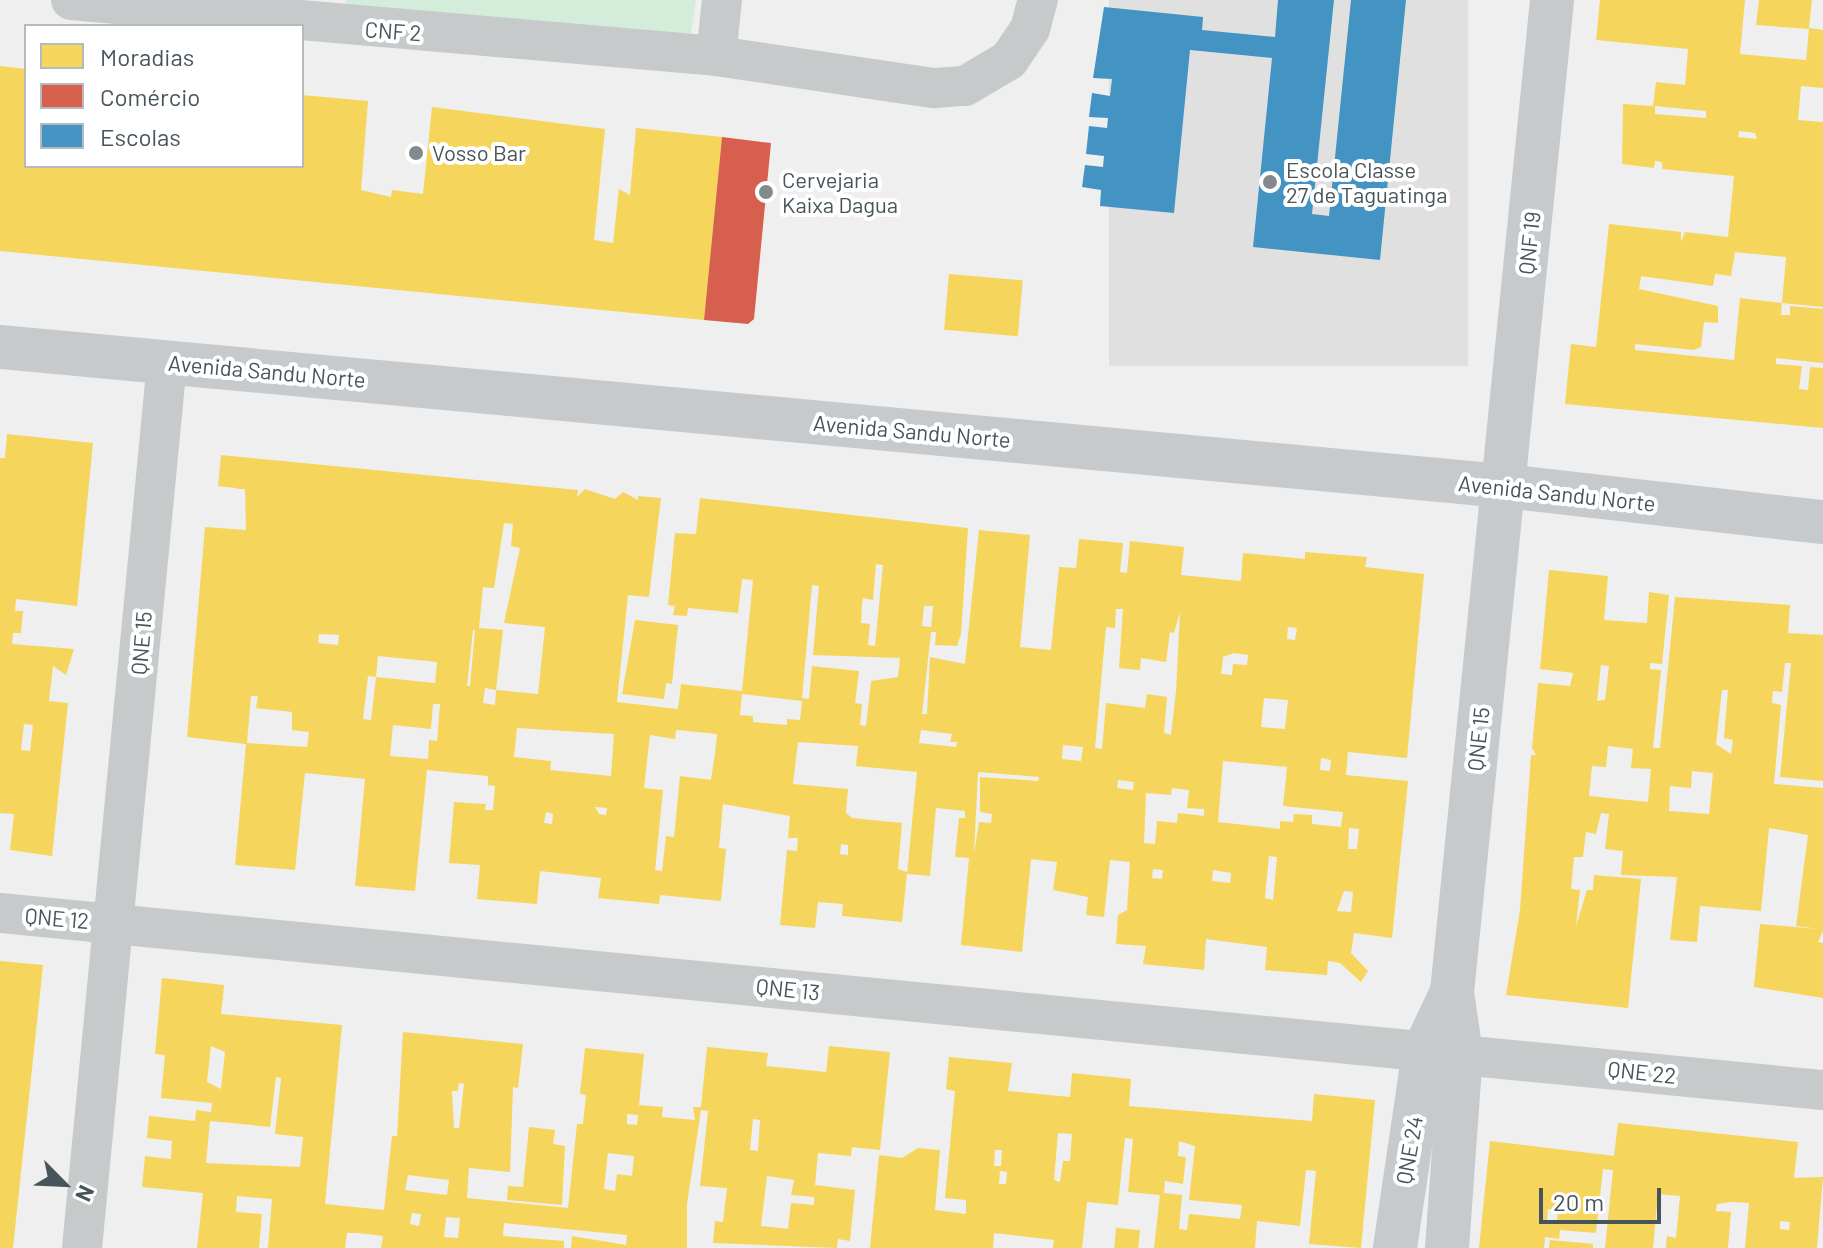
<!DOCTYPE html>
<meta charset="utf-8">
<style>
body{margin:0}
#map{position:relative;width:1823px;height:1248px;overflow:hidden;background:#efefef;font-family:Barlow,sans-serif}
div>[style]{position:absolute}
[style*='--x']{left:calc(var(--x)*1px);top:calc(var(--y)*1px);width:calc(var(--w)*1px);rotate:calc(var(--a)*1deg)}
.education>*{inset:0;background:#e1e0e0;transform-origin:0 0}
.green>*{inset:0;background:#d4edda}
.homes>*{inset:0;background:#f6d55c;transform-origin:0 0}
.shops>*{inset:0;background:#d6604d}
.schools>*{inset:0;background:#4393c3}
.street>*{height:40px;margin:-20px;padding:0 20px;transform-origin:20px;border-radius:20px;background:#c6cacb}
.secondary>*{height:44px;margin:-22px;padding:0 22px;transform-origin:22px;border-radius:22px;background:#c7cacc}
.dots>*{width:22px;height:22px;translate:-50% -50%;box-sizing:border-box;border:4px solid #fff;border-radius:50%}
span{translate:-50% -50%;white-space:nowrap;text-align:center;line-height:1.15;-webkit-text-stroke:8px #fff;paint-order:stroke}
.street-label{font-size:22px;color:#47545a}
.poi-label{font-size:22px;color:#47545a}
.left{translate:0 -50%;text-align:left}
.legend{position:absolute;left:24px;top:24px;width:280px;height:144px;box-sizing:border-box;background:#fff;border:2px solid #b5bbbd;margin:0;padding:10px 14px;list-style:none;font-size:24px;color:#47545a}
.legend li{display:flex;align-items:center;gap:16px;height:40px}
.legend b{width:40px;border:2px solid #b5bbbd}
.north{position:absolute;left:24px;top:1144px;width:80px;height:80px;-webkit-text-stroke:6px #fff;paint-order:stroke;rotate:114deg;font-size:22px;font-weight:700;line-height:32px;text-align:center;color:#47545a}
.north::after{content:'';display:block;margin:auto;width:28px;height:36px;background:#47545a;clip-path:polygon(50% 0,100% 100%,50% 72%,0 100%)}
.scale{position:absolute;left:1539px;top:1188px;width:122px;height:36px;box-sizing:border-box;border:4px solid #47545a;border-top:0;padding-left:10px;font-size:24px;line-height:28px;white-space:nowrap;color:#47545a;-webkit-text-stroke:6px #fff;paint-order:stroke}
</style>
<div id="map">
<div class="education">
<i style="left:1109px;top:0;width:359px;height:366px"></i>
</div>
<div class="green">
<i style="clip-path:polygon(346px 0,696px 0,688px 51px,343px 22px)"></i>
</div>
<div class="homes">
<i style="clip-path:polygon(evenodd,1600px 0,1745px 0,1740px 54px,1806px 60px,1809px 29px,1756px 25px,1759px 0,1812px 0,1809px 28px,1823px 30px,1823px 88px,1801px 86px,1798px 120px,1823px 122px,1823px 307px,1782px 303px,1786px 257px,1735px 252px,1731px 276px,1715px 274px,1713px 286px,1641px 276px,1639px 289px,1718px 306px,1718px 323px,1704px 322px,1701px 347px,1694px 350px,1635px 344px,1635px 350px,1734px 360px,1740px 298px,1782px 303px,1781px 315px,1790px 315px,1790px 306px,1823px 309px,1823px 363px,1776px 358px,1776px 364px,1802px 366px,1799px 389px,1808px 390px,1810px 367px,1823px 368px,1823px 428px,1565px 404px,1571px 344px,1596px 347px,1609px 224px,1681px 232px,1681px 242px,1685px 232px,1728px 237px,1734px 176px,1662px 169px,1662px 162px,1655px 161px,1654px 168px,1622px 164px,1623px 104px,1653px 106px,1656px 82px,1685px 85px,1688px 49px,1596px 40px,1600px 0,1655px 106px,1706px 111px,1706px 118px,1655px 114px,1655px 106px,1600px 0,1739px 131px,1755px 133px,1757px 139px,1738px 137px,1739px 131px)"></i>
<i style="clip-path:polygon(0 66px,26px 69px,26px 166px,302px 166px,302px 95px,368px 101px,361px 190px,391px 197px,392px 190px,423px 194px,432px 107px,605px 129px,594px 240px,613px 243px,619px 189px,630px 195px,636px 128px,722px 137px,704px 320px,0 251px)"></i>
<i style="left:949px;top:274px;width:74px;height:56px;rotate:5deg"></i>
<i style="clip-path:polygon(evenodd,7px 434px,93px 443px,77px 606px,16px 599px,15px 611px,23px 611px,21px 633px,13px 633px,12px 644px,74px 649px,66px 675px,53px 666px,49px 701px,68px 703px,52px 856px,10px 850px,14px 814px,0 813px,0 458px,5px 458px,7px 434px,24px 724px,33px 725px,30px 751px,21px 750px,24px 724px)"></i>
<i style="clip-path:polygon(evenodd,221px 455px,578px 490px,577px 497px,585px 489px,615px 499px,623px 492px,638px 500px,638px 496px,661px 498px,649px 597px,628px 595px,617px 702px,678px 709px,681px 684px,742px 691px,753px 580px,742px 579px,738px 613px,688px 608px,687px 616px,673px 615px,675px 606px,668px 605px,675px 533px,696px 534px,700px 498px,968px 528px,961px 634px,957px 646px,935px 645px,936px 632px,931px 632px,922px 714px,927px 714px,930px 657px,965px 664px,979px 530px,1030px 535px,1020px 647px,1051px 650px,1059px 567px,1076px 568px,1079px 539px,1123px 543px,1120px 572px,1127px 573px,1130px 541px,1184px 547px,1181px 575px,1241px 581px,1243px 553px,1305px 559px,1305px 552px,1367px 557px,1365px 567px,1424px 574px,1407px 758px,1348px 752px,1346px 775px,1408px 781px,1392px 938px,1354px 933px,1351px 953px,1368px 971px,1361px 982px,1340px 963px,1328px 961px,1327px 975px,1265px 970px,1267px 947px,1206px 939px,1204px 970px,1143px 964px,1146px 946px,1116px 944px,1118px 915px,1127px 910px,1130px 862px,1110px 860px,1104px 917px,1086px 915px,1088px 897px,1053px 890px,1057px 862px,1031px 859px,1022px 952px,961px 945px,969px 858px,955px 857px,959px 818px,965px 818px,965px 811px,936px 808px,930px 876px,907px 874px,917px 772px,856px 766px,858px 746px,798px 742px,793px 784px,848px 789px,846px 813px,852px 818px,902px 823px,898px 869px,907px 872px,902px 922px,842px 916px,843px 904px,818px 902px,815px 928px,780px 925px,787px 850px,797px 851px,798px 838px,788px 838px,790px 816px,723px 804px,719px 848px,726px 849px,721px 901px,660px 895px,659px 904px,598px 898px,601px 878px,540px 871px,537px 904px,477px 899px,480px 865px,449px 863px,454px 802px,486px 804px,485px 810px,493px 810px,495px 786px,488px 785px,488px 776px,427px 770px,415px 891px,355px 886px,365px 779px,305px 773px,295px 870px,235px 865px,246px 744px,187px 737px,205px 527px,246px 530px,245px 489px,218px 486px,221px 455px,504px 523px,513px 524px,511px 546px,520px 548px,504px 623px,545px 627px,538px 694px,496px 690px,503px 630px,479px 628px,483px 587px,494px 588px,504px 523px,221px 455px,876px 564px,883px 565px,875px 646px,868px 645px,870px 624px,861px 623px,862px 603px,863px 598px,873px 600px,876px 564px,221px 455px,812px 585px,819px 586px,813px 655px,900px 658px,898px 677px,871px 681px,866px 726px,860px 725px,862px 704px,855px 703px,859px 671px,812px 666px,809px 699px,802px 698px,812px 585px,221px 455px,924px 606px,933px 606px,931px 627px,922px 626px,924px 606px,221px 455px,1116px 609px,1123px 609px,1119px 668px,1140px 670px,1141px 658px,1166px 662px,1170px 632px,1174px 633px,1180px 612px,1176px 691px,1171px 735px,1164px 733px,1167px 697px,1147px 694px,1145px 708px,1106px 703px,1102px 749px,1095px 748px,1106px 627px,1115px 628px,1116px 609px,221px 455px,1288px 627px,1297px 628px,1295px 640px,1287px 639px,1288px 627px,221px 455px,473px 630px,475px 630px,470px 686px,467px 686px,473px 630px,221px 455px,319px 634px,339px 635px,338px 645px,318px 643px,319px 634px,221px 455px,1234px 653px,1248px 655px,1247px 665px,1233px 664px,1232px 675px,1221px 674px,1223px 657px,1234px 653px,221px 455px,378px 656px,437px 662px,435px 683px,376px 677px,371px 720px,363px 719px,368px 676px,376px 677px,378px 656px,221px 455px,485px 688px,496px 690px,495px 705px,483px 703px,485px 688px,221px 455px,742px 694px,802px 701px,800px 720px,787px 719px,787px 725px,753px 722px,753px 716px,740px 715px,742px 694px,221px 455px,251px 696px,258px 696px,256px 708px,292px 712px,292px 730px,309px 732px,307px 747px,247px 743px,251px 696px,221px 455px,1264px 698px,1288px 700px,1285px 729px,1261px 727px,1264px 698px,221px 455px,433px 704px,440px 704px,437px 741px,429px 740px,428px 759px,390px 756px,393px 725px,431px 729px,433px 704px,221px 455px,517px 728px,614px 734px,611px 776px,550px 770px,551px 761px,514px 757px,517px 728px,221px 455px,676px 730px,717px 734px,715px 754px,711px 780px,680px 776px,674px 837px,666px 836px,662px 871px,655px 870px,663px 790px,644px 788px,650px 735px,675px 739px,676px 730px,221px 455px,921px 730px,952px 734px,950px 742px,957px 742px,956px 747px,919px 743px,921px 730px,221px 455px,1063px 745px,1083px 747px,1081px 761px,1062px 759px,1063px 745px,221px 455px,1321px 758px,1331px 760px,1330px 771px,1320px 770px,1321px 758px,221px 455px,1223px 761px,1287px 767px,1283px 806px,1343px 812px,1341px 827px,1312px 824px,1312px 815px,1294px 814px,1293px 822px,1280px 821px,1280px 829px,1218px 822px,1223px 761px,221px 455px,978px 772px,1039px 777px,1038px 781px,980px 777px,980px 812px,992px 814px,991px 823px,979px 822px,974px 854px,978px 772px,221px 455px,1118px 780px,1134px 782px,1133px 790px,1117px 788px,1118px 780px,221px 455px,1172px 788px,1189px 790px,1187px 808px,1204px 809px,1204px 816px,1178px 813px,1177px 823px,1157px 821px,1155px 844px,1144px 843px,1146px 793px,1171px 795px,1172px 788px,221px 455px,595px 807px,607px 808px,606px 815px,599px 814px,595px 807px,221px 455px,546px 812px,553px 814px,552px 824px,544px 823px,546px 812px,221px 455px,1349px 828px,1359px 829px,1357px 849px,1348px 849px,1349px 828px,221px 455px,841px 844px,848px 845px,848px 855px,840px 854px,841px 844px,221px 455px,1269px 856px,1277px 857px,1273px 900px,1265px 898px,1269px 856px,221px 455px,1153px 869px,1163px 870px,1162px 879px,1152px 878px,1153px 869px,221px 455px,1213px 870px,1231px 873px,1230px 883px,1212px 881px,1213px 870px,221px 455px,1344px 891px,1353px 892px,1351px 912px,1337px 911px,1344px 891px)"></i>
<i style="clip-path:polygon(evenodd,1549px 570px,1608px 576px,1604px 620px,1647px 623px,1649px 592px,1669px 595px,1662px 664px,1650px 663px,1650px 669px,1661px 670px,1653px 748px,1660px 748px,1675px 597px,1790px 605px,1788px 633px,1823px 635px,1823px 781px,1780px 777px,1791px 663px,1785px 663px,1782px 692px,1773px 691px,1772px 703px,1781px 705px,1774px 784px,1823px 788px,1823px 931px,1818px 942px,1823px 943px,1823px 998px,1754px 987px,1760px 924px,1820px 929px,1796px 926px,1808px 835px,1769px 828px,1761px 911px,1700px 906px,1697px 942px,1670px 940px,1677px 877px,1621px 875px,1623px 851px,1605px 849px,1609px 814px,1601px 813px,1596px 834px,1586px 832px,1583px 857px,1574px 857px,1571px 889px,1580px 890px,1576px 926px,1587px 890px,1593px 890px,1594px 875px,1641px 879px,1628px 1008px,1506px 995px,1520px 910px,1531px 755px,1536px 755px,1532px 748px,1538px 683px,1570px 686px,1573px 673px,1540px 669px,1549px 570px,1601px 665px,1609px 666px,1605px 700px,1597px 701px,1601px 665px,1549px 570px,1722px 690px,1728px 690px,1724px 738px,1733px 740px,1731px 754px,1716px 744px,1722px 690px,1549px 570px,1608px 746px,1633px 749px,1631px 768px,1651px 769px,1648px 802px,1589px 796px,1592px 766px,1606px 767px,1608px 746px,1549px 570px,1692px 771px,1713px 773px,1709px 814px,1669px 811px,1670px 786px,1691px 788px,1692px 771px)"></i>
<i style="clip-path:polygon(635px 620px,678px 625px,672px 684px,666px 683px,664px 699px,622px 694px)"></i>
<i style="clip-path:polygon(0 961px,43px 965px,13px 1248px,0 1248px)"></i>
<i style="clip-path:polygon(evenodd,162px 978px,224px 985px,221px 1014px,342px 1025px,325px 1204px,384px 1210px,392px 1136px,397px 1136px,403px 1032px,523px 1044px,518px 1088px,513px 1087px,510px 1172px,469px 1168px,467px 1198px,568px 1208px,577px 1124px,583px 1124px,586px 1095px,580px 1094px,585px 1048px,644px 1054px,639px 1105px,663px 1107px,662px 1117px,695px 1120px,693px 1107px,701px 1107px,707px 1047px,768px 1053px,766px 1066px,826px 1072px,829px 1046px,890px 1052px,880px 1150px,852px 1147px,851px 1156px,818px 1153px,815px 1185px,855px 1190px,850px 1241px,838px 1239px,837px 1248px,713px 1243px,715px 1221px,723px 1222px,727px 1188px,700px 1186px,708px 1111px,701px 1110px,687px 1204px,687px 1248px,571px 1248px,572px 1236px,626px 1245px,627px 1235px,504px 1223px,503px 1236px,564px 1241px,564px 1248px,381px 1248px,383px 1236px,357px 1233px,347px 1233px,345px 1248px,268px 1248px,272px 1199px,237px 1196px,236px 1212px,262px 1214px,259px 1248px,197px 1248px,203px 1193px,142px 1187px,145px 1156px,171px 1159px,172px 1141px,147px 1138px,149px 1116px,195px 1121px,196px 1110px,211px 1112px,212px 1103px,161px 1098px,165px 1055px,155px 1054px,162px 978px,211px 1046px,225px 1052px,221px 1089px,207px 1082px,211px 1046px,162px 978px,276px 1077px,281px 1078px,275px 1134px,303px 1137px,300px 1167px,206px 1163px,210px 1121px,270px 1127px,276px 1077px,162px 978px,459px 1083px,464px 1084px,459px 1128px,454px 1128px,452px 1091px,458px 1091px,459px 1083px,162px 978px,627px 1114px,638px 1115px,637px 1125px,627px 1124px,627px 1114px,162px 978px,753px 1119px,760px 1120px,758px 1151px,750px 1150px,753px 1119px,162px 978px,608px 1153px,634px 1156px,632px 1176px,617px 1174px,615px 1191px,604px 1189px,608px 1153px,162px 978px,408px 1175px,449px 1180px,447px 1195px,405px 1190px,408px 1175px,162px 978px,767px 1176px,794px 1180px,791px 1195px,814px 1197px,814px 1205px,791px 1203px,788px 1229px,761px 1226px,767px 1176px,162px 978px,412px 1213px,421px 1214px,419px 1226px,410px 1224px,412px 1213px,162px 978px,446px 1217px,460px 1218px,458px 1238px,444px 1237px,446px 1217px)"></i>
<i style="clip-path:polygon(evenodd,949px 1057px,1012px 1063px,1008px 1091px,1070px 1097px,1072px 1073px,1131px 1079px,1129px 1106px,1312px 1121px,1314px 1094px,1375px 1100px,1361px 1248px,1309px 1244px,1316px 1171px,1306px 1170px,1300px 1226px,1257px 1221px,1255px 1248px,1154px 1248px,1160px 1195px,1128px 1192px,1133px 1139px,1125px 1138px,1118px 1205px,1087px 1202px,1082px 1248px,1053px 1248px,1054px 1240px,994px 1233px,993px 1248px,870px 1248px,879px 1155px,902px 1158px,918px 1148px,940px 1150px,935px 1210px,966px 1214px,966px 1200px,945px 1198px,955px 1091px,946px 1089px,949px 1057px,1058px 1133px,1072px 1134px,1070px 1161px,1063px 1161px,1060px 1182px,1054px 1180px,1058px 1133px,949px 1057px,1179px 1141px,1195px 1146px,1189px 1200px,1242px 1205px,1240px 1219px,1189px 1214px,1187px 1230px,1179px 1229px,1182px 1195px,1164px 1193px,1165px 1181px,1183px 1184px,1186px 1157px,1178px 1156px,1179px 1141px,949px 1057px,995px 1150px,1002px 1150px,1001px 1166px,994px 1166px,995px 1150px,949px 1057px,1000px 1171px,1007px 1172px,1006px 1184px,999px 1184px,1000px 1171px)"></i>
<i style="clip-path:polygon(evenodd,1618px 1123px,1798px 1142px,1794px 1178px,1823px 1177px,1817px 1248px,1745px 1248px,1749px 1203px,1732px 1202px,1717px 1204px,1716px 1211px,1731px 1212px,1728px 1248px,1666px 1248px,1667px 1236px,1676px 1238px,1680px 1196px,1658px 1194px,1653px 1248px,1605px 1248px,1613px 1170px,1603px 1169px,1596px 1233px,1560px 1230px,1559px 1239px,1545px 1237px,1544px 1248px,1479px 1248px,1490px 1141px,1614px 1156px,1618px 1123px,1548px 1209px,1558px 1210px,1557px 1221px,1547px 1220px,1548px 1209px,1618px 1123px,1780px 1221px,1790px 1222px,1789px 1230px,1780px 1229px,1780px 1221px)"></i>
<i style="clip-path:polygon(529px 1127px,555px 1130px,553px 1144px,565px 1146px,562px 1205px,507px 1200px,508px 1186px,523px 1187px)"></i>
<i style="left:1116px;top:1228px;width:24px;height:20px;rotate:5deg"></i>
<i style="clip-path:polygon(1550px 1240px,1593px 1244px,1593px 1248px,1549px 1248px)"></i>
</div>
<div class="shops">
<i style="clip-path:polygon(722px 137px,771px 143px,754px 319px,748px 324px,704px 320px)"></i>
</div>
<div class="schools">
<i style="clip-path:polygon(1278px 0,1334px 0,1312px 214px,1329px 216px,1351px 0,1406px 0,1380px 260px,1253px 247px,1272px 58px,1190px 50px,1174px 213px,1100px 206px,1101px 190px,1082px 187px,1085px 165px,1103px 167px,1104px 156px,1086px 154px,1089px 126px,1107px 128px,1108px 118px,1089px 117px,1092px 93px,1110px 96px,1112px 79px,1093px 78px,1104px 7px,1203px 17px,1202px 30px,1275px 37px)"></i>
</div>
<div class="street">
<i style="--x:71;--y:0;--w:647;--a:4.96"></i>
<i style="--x:716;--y:56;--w:220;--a:8.4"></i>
<i style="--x:934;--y:88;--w:31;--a:-4"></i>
<i style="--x:965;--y:86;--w:51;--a:-30.6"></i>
<i style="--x:1009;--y:60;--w:37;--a:-56"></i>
<i style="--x:1030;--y:29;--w:30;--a:-75"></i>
<i style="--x:716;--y:56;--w:56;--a:-83.9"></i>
<i style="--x:0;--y:913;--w:1832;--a:5.55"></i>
<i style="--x:82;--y:1248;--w:890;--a:-84.52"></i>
</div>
<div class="secondary">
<i style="--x:0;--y:347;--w:1511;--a:5.28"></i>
<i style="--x:1505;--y:486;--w:320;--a:6.5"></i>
<i style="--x:1395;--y:1248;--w:199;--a:-81.6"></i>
<i style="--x:1424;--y:1051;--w:65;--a:-64.6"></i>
<i style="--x:1447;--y:1248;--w:195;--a:-85.9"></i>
<i style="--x:1461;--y:1054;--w:63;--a:-98.3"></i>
<i style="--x:1452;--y:992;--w:997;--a:-84.24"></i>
</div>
<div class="dots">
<i style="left:416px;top:153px;background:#828a8e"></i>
<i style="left:1270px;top:182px;background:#828a8e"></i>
<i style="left:766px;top:192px;background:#828a8e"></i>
</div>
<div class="street-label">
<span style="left:393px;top:31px;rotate:4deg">CNF 2</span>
<span style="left:1529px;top:243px;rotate:-84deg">QNF 19</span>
<span style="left:267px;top:371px;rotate:5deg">Avenida Sandu Norte</span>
<span style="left:912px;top:431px;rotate:5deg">Avenida Sandu Norte</span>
<span style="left:1557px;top:493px;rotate:6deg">Avenida Sandu Norte</span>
<span style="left:141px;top:643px;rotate:-85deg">QNE 15</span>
<span style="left:1478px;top:739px;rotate:-84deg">QNE 15</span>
<span style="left:57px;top:918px;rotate:5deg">QNE 12</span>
<span style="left:788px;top:989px;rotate:6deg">QNE 13</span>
<span style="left:1642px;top:1072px;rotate:6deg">QNE 22</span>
<span style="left:1409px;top:1150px;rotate:-80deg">QNE 24</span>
</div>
<div class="poi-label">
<span class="left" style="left:432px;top:153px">Vosso Bar</span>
<span class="left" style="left:1286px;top:182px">Escola Classe<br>27 de Taguatinga</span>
<span class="left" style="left:782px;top:192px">Cervejaria<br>Kaixa Dagua</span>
</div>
<ul class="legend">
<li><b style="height:22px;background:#f6d55c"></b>Moradias</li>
<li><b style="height:22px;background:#d6604d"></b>Comércio</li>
<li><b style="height:22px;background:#4393c3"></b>Escolas</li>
</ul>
<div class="north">N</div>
<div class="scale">20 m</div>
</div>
